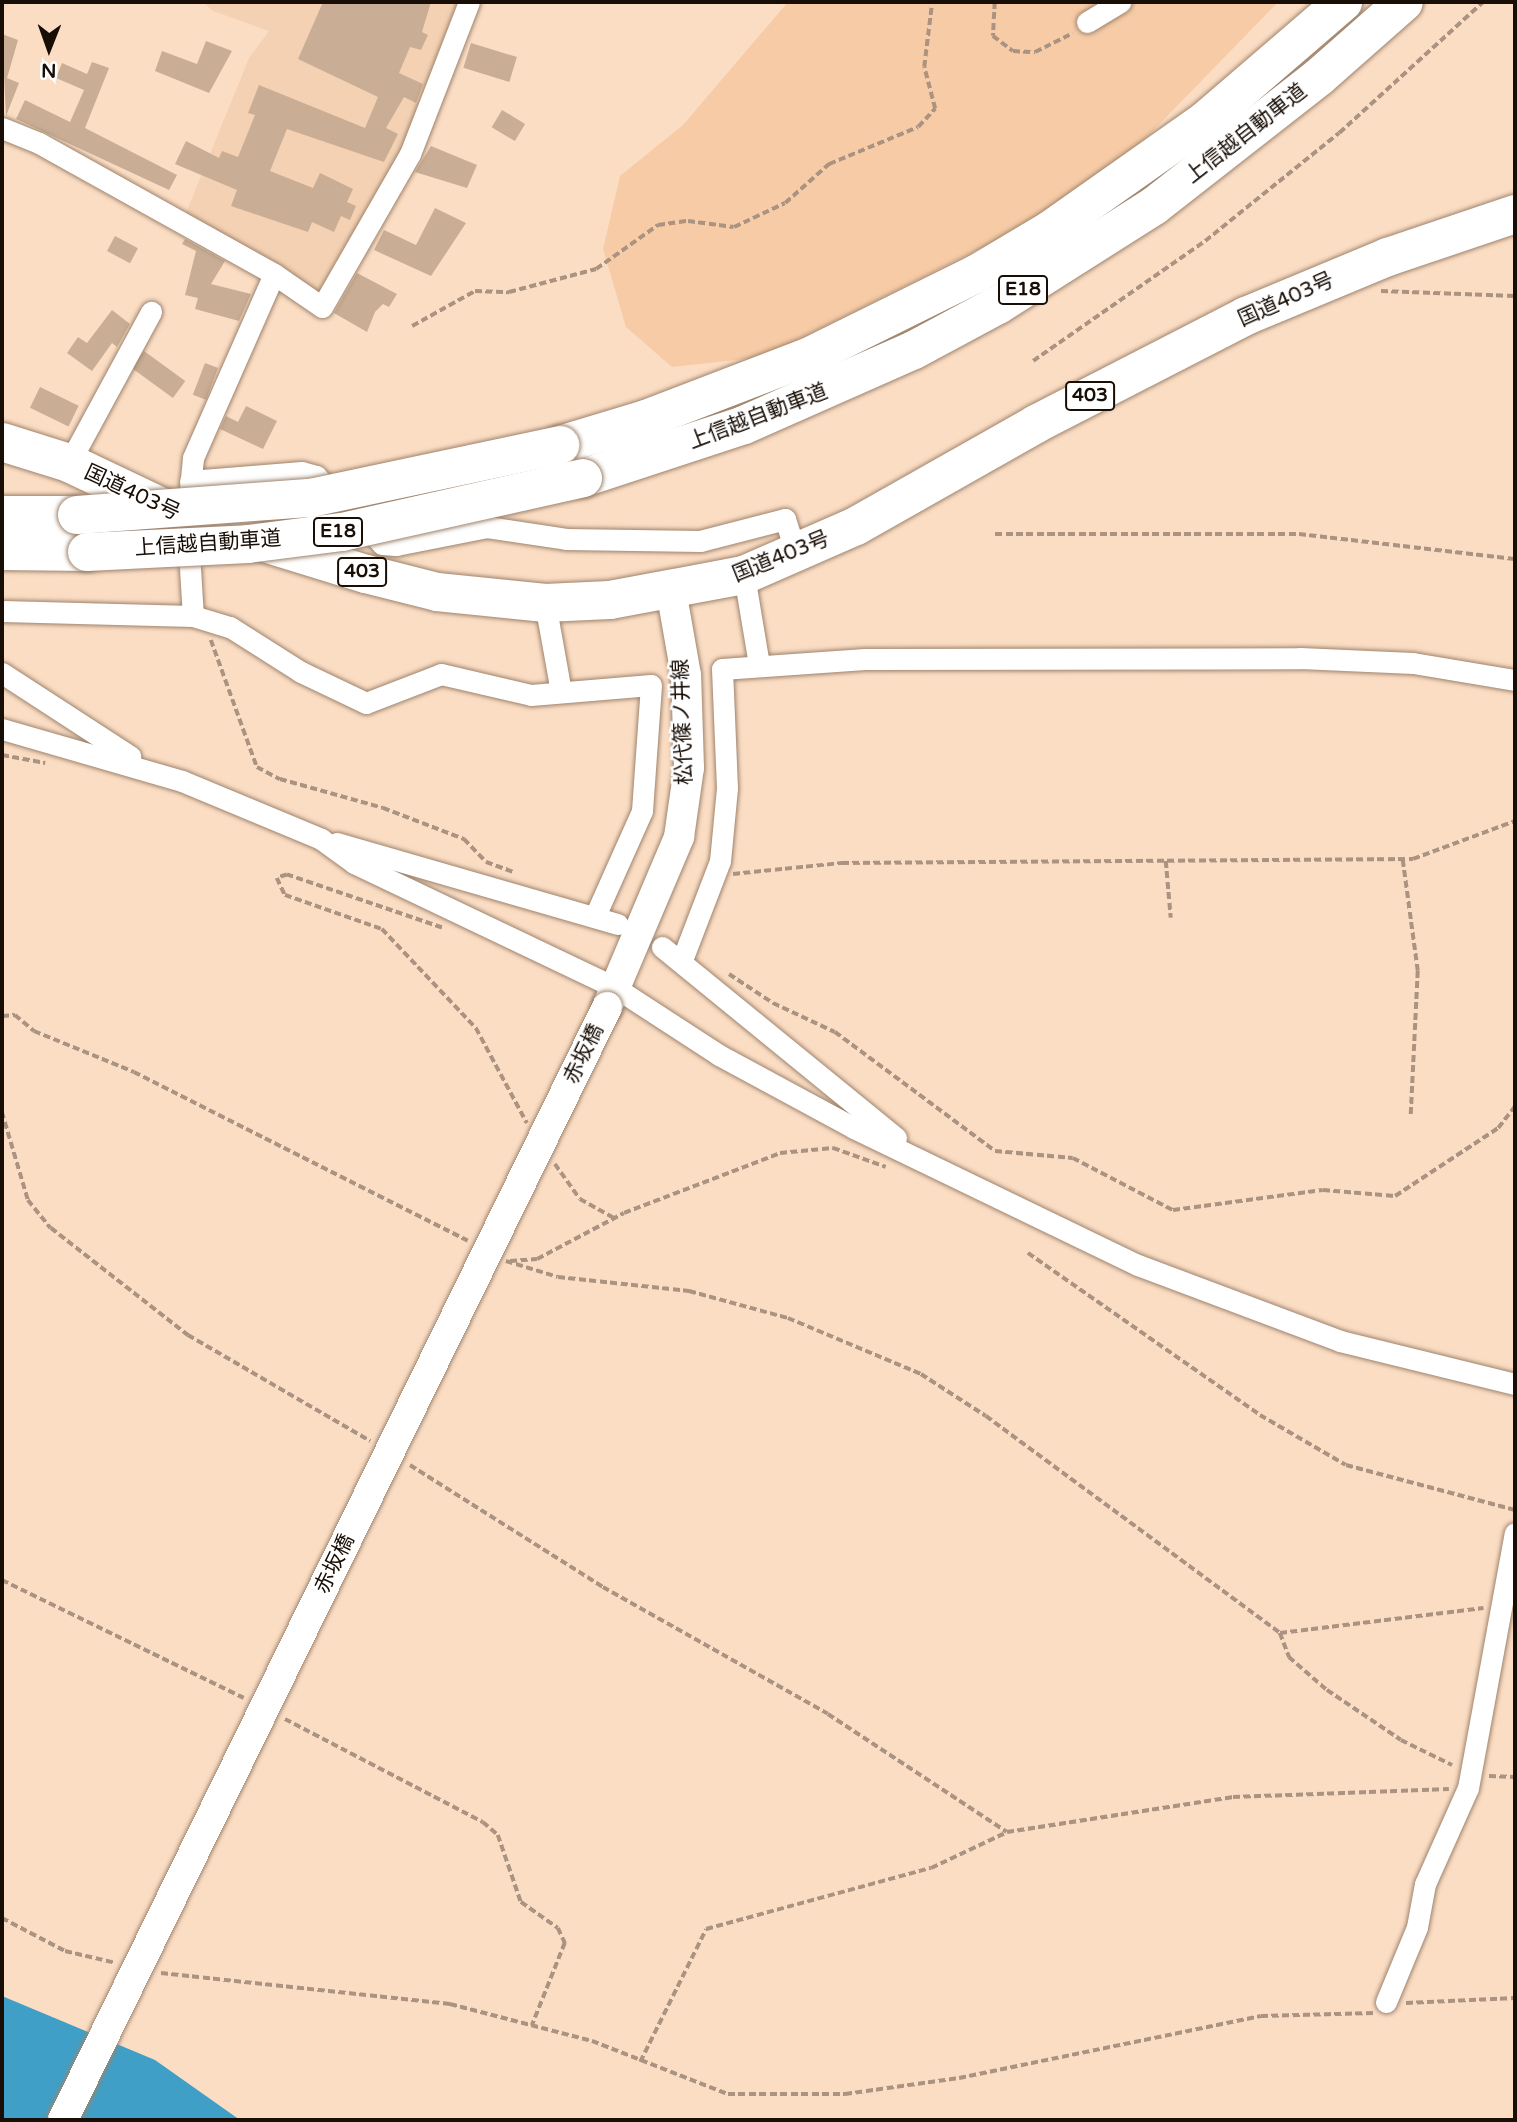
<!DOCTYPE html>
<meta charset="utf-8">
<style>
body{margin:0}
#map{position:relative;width:1517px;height:2122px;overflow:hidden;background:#fbddc4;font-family:"Varela Round","Noto Sans JP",sans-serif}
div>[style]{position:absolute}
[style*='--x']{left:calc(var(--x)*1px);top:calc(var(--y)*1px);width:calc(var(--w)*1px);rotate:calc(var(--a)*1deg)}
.built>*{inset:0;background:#f4d1b3}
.green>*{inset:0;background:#f6cba6}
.water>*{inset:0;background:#3f9fc6}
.building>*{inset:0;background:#c9ad95;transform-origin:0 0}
.path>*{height:3.5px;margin-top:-1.75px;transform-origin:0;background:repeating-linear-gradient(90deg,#aa9380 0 7px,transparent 0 10.5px)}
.roads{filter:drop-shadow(0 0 2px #9e836c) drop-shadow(0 0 2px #9e836c)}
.street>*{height:21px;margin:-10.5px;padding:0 10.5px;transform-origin:10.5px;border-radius:10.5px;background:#fff}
.secondary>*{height:30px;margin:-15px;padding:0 15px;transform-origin:15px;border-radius:15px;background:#fff}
.highway>*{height:38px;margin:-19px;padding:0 19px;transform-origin:19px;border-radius:19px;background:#fff}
.bridges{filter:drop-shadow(0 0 2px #9e836c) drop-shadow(0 0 2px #9e836c)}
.secondary-bridge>*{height:30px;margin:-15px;padding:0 15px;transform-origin:15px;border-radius:15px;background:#fff}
.highway-bridge>*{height:38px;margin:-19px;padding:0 19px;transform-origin:19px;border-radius:19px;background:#fff}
span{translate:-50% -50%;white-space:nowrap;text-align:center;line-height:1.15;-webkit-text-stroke:5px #fff;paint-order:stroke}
.shield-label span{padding:2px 5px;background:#fff;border:2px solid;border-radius:5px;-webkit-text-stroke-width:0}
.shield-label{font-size:19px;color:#180e06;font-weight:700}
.street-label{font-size:21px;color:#180e06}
.frame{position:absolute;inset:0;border:4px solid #180e06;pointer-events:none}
.north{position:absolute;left:14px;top:14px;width:70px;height:70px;-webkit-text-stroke:5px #fff;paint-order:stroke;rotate:181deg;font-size:19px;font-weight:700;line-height:28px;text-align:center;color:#180e06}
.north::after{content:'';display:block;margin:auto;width:24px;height:32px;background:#180e06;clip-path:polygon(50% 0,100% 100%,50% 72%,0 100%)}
</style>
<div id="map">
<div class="built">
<i style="clip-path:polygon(203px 2px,461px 2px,406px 150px,318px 293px,182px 223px,249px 58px,269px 31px,213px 11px)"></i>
</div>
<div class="green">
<i style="clip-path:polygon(788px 2px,1278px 2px,1142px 142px,1019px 229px,763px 357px,672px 367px,626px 327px,603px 249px,620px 176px,683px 125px)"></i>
</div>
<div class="water">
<i style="clip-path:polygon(2px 1996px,155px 2060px,240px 2120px,2px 2120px)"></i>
</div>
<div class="building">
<i style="clip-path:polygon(323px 2px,431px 2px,422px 32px,428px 35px,421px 50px,410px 47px,399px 73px,423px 84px,416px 103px,404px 97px,386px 128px,398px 134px,384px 162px,287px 129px,270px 171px,313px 188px,320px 173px,353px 189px,347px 202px,356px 206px,350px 220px,341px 216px,334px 232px,312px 222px,308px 232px,231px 206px,237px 190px,175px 164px,186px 141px,219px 158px,222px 151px,238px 157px,255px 115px,248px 113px,259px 85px,365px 128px,378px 97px,298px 59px)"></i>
<i style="clip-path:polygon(2px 34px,18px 40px,7px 78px,19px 83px,6px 116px)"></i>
<i style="clip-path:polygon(206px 41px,232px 51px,209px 93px,155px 71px,162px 51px,197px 64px)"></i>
<i style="left:471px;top:43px;width:48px;height:26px;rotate:17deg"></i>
<i style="clip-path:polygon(92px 62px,109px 68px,85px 128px,177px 175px,169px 190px,16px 119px,25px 100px,70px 122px,84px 90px,56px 78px,62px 63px,87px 74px)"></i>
<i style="left:502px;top:110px;width:27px;height:20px;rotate:31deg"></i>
<i style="clip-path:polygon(431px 146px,477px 165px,467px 188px,415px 172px)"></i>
<i style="clip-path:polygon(435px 208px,466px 223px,431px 276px,374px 250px,384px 230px,416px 245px)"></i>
<i style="left:115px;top:236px;width:26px;height:17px;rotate:28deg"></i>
<i style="clip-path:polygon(185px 239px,225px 261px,211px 284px,251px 294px,239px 321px,195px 309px,198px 298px,185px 295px,196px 251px,182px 244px)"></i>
<i style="clip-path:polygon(357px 273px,397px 294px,389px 307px,383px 304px,375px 312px,367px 332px,334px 313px)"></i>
<i style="clip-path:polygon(112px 310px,130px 324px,117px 347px,112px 343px,92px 371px,67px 353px,78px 337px,87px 343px)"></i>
<i style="left:144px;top:351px;width:51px;height:21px;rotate:36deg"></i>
<i style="left:205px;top:363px;width:14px;height:34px;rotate:21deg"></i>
<i style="left:40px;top:387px;width:43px;height:23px;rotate:26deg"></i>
<i style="clip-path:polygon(246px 406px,277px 421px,263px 449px,220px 429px,226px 416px,238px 422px)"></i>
</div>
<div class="path">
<i style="--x:995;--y:2;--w:34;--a:93"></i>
<i style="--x:993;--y:36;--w:25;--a:37"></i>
<i style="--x:1013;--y:51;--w:22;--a:3"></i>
<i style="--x:1035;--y:52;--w:42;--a:-26.6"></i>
<i style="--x:1381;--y:291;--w:134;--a:2.1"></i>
<i style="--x:412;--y:326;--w:72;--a:-29.1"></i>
<i style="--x:475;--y:291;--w:34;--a:2"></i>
<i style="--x:509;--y:292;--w:90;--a:-14.8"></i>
<i style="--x:596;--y:269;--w:76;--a:-35.4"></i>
<i style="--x:658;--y:225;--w:30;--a:-8"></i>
<i style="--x:688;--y:221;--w:46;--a:7.4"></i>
<i style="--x:734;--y:227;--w:56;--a:-25.2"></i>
<i style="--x:785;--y:203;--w:59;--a:-41.6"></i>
<i style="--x:829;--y:164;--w:96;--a:-22.6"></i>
<i style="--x:918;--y:127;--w:25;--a:-47"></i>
<i style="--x:935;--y:109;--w:43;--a:-104.7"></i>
<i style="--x:924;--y:67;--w:65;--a:-83"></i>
<i style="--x:1033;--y:361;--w:210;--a:-34.9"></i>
<i style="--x:1205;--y:241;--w:172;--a:-38.9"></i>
<i style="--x:1339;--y:133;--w:195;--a:-42.3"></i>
<i style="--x:995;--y:534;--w:304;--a:0"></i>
<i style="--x:1299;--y:534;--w:217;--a:6.6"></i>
<i style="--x:211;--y:640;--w:135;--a:70.1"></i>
<i style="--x:257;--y:767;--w:26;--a:28"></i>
<i style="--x:280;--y:779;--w:107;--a:15.7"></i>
<i style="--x:383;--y:808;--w:87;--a:20.9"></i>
<i style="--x:464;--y:839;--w:32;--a:46"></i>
<i style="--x:486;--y:862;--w:29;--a:20"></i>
<i style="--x:2;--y:755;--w:44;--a:10.5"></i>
<i style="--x:1403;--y:860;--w:112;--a:82.3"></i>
<i style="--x:1418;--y:971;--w:145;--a:92.8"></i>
<i style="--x:1166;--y:861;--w:57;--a:85"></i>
<i style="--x:733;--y:874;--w:110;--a:-5.8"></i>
<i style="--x:842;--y:863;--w:571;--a:-0.4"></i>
<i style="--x:1413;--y:859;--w:109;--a:-20.4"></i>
<i style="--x:442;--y:928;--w:164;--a:-161.1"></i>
<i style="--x:287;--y:875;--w:10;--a:163"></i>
<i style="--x:277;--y:878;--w:19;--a:65"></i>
<i style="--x:285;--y:895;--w:103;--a:19.3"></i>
<i style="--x:382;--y:929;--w:137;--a:46.5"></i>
<i style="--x:476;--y:1028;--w:108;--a:61.8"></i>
<i style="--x:729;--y:974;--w:53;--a:33.4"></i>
<i style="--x:773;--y:1003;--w:68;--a:25.1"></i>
<i style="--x:835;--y:1032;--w:199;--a:36.6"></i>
<i style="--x:995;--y:1151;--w:78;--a:5.1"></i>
<i style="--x:1073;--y:1158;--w:113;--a:27.5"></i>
<i style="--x:1173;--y:1210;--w:151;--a:-7.6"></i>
<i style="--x:1323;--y:1190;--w:72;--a:4.8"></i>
<i style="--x:1395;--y:1196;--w:123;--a:-33.4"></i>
<i style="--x:1498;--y:1128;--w:28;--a:-52"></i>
<i style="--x:2;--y:1016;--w:13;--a:-4"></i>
<i style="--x:15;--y:1015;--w:25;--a:40"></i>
<i style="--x:34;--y:1031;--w:108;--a:22.3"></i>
<i style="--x:134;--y:1072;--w:374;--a:26.8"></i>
<i style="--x:2;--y:1112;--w:92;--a:73.5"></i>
<i style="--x:28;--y:1200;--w:36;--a:51"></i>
<i style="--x:51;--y:1228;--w:174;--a:38"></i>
<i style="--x:188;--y:1335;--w:211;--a:30.2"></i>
<i style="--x:555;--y:1164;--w:43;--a:54.5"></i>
<i style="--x:580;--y:1199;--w:39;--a:29"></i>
<i style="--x:1028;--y:1253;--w:283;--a:34.9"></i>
<i style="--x:1260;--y:1415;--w:99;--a:30.2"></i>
<i style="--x:1346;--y:1465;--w:175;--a:14.9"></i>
<i style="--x:506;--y:1261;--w:54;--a:17.1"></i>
<i style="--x:558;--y:1277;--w:132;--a:6.1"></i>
<i style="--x:689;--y:1291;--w:103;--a:15.3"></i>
<i style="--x:788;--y:1318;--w:144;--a:22.8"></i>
<i style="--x:921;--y:1374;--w:77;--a:32.9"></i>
<i style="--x:986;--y:1416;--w:365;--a:36.4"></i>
<i style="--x:1280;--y:1633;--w:205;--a:-7"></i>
<i style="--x:510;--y:1261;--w:27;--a:-4"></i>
<i style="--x:537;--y:1259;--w:98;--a:-27.9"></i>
<i style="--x:624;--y:1213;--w:167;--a:-21"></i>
<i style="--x:780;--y:1153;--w:53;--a:-5.4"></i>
<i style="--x:833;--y:1148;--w:56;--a:19.7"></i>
<i style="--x:410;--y:1465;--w:228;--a:32.3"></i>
<i style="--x:603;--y:1587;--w:258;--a:29.4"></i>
<i style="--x:828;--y:1714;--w:214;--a:33.4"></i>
<i style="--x:1007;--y:1832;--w:229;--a:-8.8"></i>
<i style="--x:1233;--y:1797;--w:216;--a:-2.1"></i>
<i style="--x:2;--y:1580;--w:269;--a:26"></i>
<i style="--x:1280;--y:1633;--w:26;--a:69"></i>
<i style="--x:1289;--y:1657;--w:50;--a:41"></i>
<i style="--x:1327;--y:1690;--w:89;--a:34"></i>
<i style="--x:1401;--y:1740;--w:57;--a:26.1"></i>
<i style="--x:285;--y:1719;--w:223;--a:27.5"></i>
<i style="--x:483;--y:1822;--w:20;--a:41"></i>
<i style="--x:498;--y:1835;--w:71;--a:71.1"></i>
<i style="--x:521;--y:1902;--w:45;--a:35.1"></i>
<i style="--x:558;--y:1928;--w:17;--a:65"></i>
<i style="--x:565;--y:1943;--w:89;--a:111.7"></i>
<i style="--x:1489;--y:1776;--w:26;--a:2"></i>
<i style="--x:2;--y:1918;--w:71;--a:27.6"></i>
<i style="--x:65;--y:1951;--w:52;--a:13.2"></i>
<i style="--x:161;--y:1973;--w:291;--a:6.1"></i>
<i style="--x:450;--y:2004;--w:147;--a:14.6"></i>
<i style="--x:592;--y:2041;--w:146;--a:21.3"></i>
<i style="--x:728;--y:2094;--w:117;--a:0"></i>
<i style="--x:845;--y:2094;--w:115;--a:-8"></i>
<i style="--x:959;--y:2078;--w:308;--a:-11.6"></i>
<i style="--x:1261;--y:2016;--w:113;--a:-1.5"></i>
<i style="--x:1406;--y:2003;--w:109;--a:-2.6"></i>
<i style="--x:640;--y:2062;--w:148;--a:-63.6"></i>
<i style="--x:706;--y:1929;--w:233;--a:-15.2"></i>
<i style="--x:931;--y:1868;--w:84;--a:-25.3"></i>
</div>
<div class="roads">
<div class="street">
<i style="--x:1087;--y:22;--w:39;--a:-31"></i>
<i style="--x:2;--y:128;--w:40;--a:22"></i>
<i style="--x:39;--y:143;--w:269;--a:29.1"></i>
<i style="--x:274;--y:274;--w:201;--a:113.8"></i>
<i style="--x:193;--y:458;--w:61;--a:95.6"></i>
<i style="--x:187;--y:519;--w:97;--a:86.5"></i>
<i style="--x:274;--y:274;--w:58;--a:34.5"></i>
<i style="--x:322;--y:307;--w:177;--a:-60.1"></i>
<i style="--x:410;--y:154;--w:163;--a:-68.8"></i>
<i style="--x:69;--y:463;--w:172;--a:-61.5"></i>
<i style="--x:190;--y:481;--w:112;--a:-4.6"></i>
<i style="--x:302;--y:472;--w:15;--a:16"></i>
<i style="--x:316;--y:476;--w:29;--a:46"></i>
<i style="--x:361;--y:522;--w:30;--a:46"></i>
<i style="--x:382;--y:544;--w:14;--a:4"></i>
<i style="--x:396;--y:545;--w:93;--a:-11.2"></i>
<i style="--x:487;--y:527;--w:80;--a:8.6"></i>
<i style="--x:566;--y:539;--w:134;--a:0.9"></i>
<i style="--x:700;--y:541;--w:88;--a:-14.5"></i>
<i style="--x:785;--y:519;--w:35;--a:72"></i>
<i style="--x:744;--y:575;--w:91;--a:80.5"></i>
<i style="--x:545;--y:603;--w:90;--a:79.8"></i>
<i style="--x:2;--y:611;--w:191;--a:1.5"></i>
<i style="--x:193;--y:616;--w:39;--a:17"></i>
<i style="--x:230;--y:627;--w:84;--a:32.4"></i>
<i style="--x:301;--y:672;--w:72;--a:25.5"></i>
<i style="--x:366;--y:703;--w:80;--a:-21.1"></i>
<i style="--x:441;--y:674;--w:92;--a:13.1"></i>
<i style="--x:531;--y:695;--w:120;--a:-4.8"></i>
<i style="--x:651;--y:685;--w:126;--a:94.1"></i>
<i style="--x:642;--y:811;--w:115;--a:114.1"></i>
<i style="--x:2;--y:673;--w:153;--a:33"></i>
<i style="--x:2;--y:729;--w:187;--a:16.1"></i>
<i style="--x:182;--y:781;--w:151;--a:22.6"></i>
<i style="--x:321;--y:839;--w:41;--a:36"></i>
<i style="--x:354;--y:863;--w:290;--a:25.5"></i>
<i style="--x:616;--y:988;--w:123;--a:33"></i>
<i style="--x:719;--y:1055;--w:153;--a:28.4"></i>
<i style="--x:854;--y:1128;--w:315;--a:25.8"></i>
<i style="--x:1138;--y:1265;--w:216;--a:20.6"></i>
<i style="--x:1340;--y:1341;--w:180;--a:13.8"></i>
<i style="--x:337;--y:843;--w:292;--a:16.1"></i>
<i style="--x:662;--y:947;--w:302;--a:39.2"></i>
<i style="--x:682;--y:960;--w:106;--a:-69"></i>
<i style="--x:720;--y:861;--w:73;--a:-84.5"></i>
<i style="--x:727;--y:788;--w:119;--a:-92.4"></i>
<i style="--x:722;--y:669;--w:143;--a:-4"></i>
<i style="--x:865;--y:659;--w:435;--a:-0.1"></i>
<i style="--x:1300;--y:658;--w:113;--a:2.5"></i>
<i style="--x:1413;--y:663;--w:103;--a:9.5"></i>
<i style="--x:1386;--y:2002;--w:81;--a:-67.5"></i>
<i style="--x:1417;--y:1927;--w:44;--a:-79.5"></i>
<i style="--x:1425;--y:1884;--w:105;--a:-65.9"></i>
<i style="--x:1468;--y:1788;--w:259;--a:-79.6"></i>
</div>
<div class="secondary">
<i style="--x:607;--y:1007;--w:185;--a:-67"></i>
<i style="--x:679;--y:837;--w:70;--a:-81.8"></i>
<i style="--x:689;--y:768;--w:93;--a:-91.8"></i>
<i style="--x:686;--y:675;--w:86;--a:-100"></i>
</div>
<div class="highway">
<i style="--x:2;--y:442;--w:70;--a:17.4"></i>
<i style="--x:69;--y:463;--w:131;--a:25.4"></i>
<i style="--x:187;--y:519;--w:187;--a:17.1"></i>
<i style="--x:366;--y:574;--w:73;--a:14.2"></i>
<i style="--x:437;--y:592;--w:109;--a:5.8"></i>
<i style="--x:545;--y:603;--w:65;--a:-2.6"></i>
<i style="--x:610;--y:600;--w:136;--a:-10.6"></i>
<i style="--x:744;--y:575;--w:122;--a:-23.6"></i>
<i style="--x:856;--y:526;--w:207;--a:-29.5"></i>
<i style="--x:1036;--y:424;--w:236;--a:-27.2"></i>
<i style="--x:1246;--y:316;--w:154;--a:-22.6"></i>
<i style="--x:1388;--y:257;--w:134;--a:-18.7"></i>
<i style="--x:560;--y:445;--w:90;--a:-16.8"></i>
<i style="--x:646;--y:419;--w:176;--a:-21"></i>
<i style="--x:810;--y:356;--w:185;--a:-26.3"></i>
<i style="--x:976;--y:274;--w:86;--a:-30.7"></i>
<i style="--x:1050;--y:230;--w:191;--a:-35.2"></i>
<i style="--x:1206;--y:120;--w:181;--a:-40.7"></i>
<i style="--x:583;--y:478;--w:169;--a:-18.2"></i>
<i style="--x:744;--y:425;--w:186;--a:-23.8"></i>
<i style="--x:914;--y:350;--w:95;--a:-28.2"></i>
<i style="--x:998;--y:305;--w:185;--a:-32.4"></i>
<i style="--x:1154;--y:206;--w:209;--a:-38"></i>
<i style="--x:1319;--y:77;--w:113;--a:-41.4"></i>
<i style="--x:2;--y:515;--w:75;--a:0"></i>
<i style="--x:2;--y:551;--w:85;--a:0.7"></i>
</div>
</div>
<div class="bridges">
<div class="secondary-bridge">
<i style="--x:63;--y:2120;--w:1239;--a:-63.95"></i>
</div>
<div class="highway-bridge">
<i style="--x:77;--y:515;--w:235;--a:-4.2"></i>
<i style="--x:311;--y:498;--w:255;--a:-12"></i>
<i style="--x:87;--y:552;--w:161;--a:-2.8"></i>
<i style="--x:248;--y:544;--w:95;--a:-7.3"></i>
<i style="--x:342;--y:532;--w:247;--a:-12.6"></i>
</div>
</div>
<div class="shield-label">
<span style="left:1023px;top:290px">E18</span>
<span style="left:1090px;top:396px">403</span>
<span style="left:338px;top:532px">E18</span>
<span style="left:362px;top:572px">403</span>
</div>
<div class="street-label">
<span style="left:1246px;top:134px;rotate:-38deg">上信越自動車道</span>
<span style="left:1286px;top:300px;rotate:-24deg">国道403号</span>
<span style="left:758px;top:417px;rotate:-21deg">上信越自動車道</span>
<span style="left:132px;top:493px;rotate:25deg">国道403号</span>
<span style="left:208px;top:544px;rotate:-4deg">上信越自動車道</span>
<span style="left:781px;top:557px;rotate:-22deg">国道403号</span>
<span style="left:683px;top:722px;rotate:-92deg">松代篠ノ井線</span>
<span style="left:584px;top:1054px;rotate:-64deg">赤坂橋</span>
<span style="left:335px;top:1564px;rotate:-64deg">赤坂橋</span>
</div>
<div class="frame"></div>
<div class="north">N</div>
</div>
